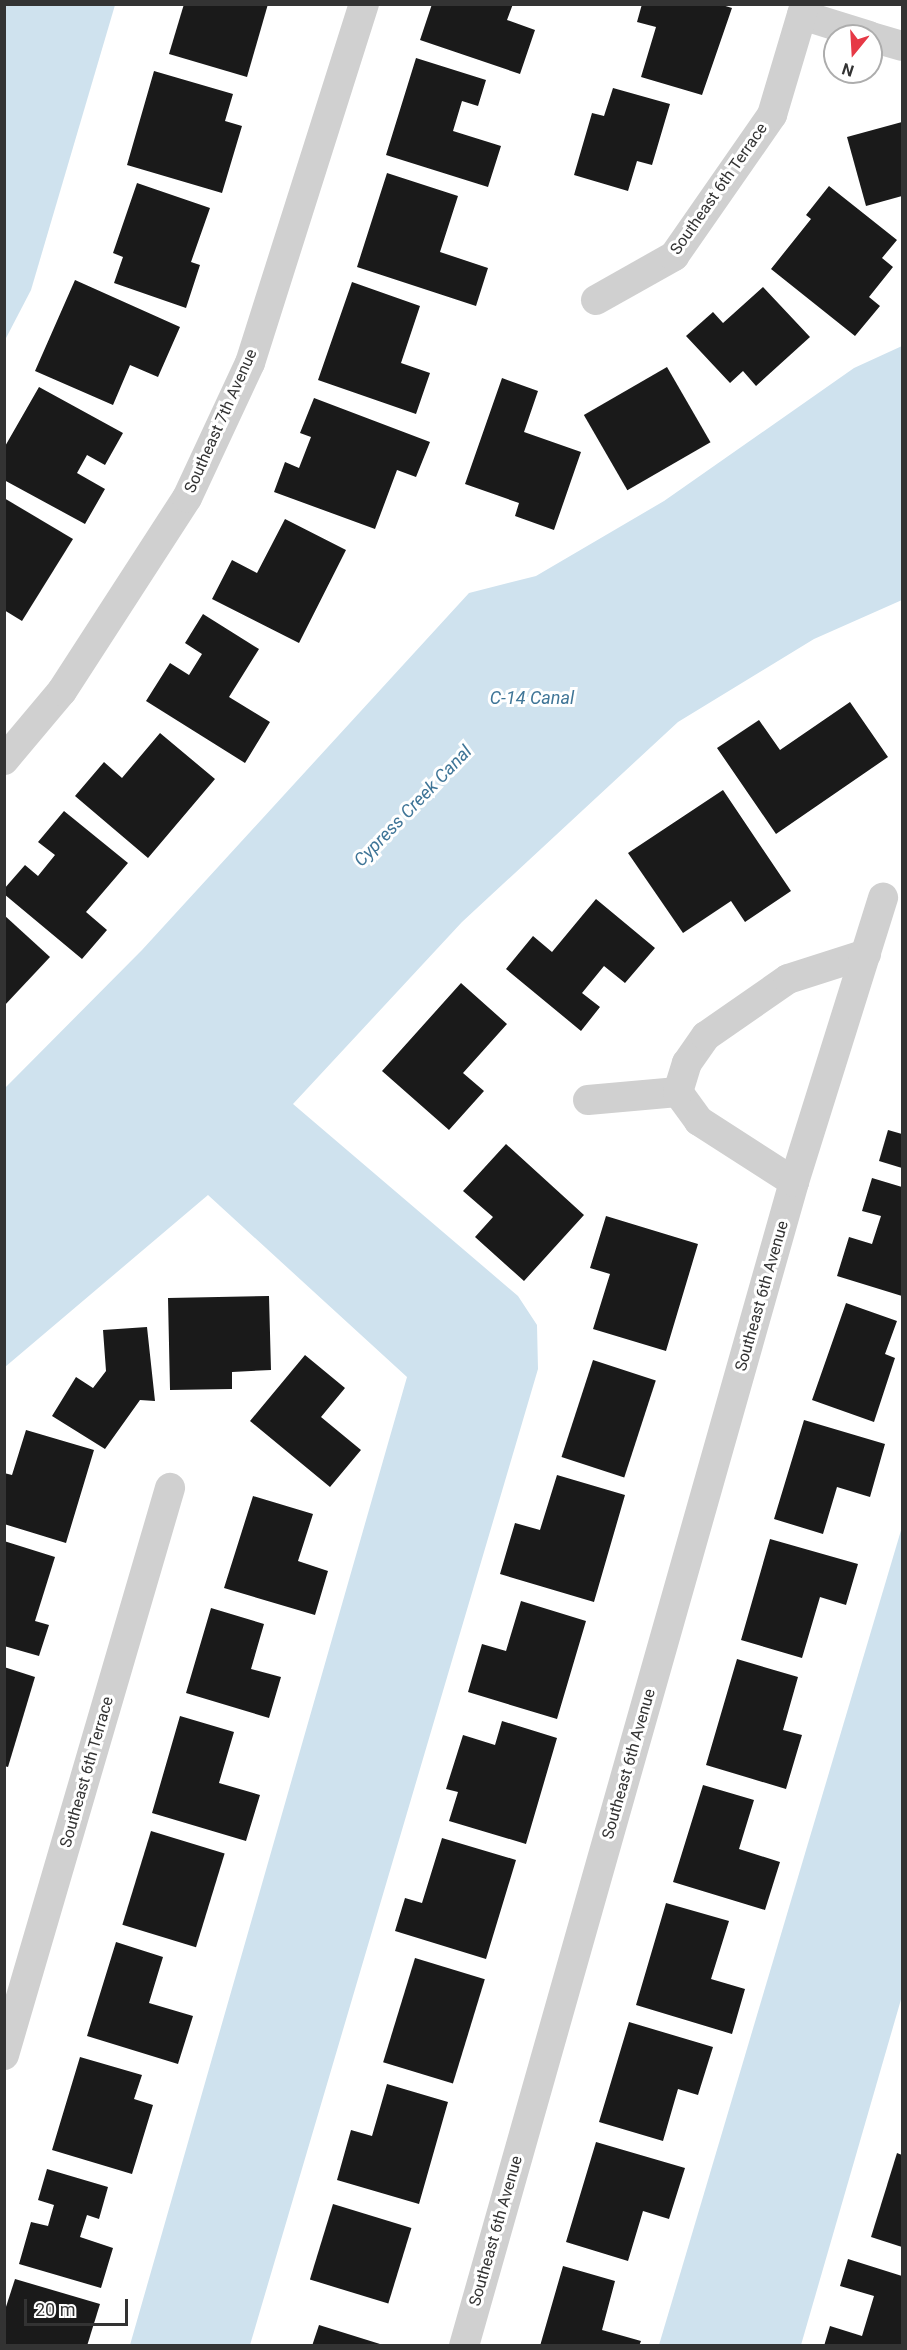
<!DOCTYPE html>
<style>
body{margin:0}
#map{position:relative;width:907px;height:2350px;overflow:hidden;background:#fff;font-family:Roboto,sans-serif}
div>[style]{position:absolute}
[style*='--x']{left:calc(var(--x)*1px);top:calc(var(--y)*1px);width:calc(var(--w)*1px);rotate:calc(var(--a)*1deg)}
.water>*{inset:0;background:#cfe2ee}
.building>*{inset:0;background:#1a1a1a;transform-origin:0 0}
.street>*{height:30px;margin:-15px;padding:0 15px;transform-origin:15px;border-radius:15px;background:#d0d0d0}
span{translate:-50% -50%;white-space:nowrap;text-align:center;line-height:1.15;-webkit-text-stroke:6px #fff;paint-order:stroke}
.street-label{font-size:16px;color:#333}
.water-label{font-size:18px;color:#3f7597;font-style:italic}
.frame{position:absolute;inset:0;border:6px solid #333;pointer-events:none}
.north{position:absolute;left:823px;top:24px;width:60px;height:60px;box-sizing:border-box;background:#fff;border:2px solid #adadad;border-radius:50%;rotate:198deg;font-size:16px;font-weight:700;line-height:24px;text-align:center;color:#333}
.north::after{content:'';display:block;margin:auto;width:21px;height:27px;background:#e63946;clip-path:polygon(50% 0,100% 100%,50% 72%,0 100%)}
.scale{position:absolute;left:24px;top:2299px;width:104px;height:27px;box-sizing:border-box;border:3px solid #333;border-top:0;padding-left:8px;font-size:18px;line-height:21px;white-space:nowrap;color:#333;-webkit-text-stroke:4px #fff;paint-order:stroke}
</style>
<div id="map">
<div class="water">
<i style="clip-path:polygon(5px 4px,115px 5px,31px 290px,5px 340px)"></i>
<i style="clip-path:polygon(902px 346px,902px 600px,814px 639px,678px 722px,462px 922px,293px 1104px,518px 1296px,537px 1325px,538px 1369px,250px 2345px,130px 2345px,407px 1377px,208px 1195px,5px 1367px,5px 1088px,142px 950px,469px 593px,536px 576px,664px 501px,854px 368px)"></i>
<i style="clip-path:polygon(902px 1527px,902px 1996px,801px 2345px,659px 2345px)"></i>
</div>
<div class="building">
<i style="clip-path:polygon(184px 4px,268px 4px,247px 77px,169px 54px)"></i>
<i style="clip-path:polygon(432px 4px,513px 4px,507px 20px,535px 30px,520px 74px,420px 40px)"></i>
<i style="clip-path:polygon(642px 4px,719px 4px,732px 8px,702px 95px,641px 77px,656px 27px,637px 22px)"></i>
<i style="clip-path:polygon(416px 58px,486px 80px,478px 106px,462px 101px,453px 131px,501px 146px,488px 187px,386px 155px)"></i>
<i style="clip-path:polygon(154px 71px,233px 94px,225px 121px,242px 126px,222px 193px,127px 165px)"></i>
<i style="clip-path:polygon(613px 88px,670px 104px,652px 165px,637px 161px,628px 191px,574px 175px,592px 113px,604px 116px)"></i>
<i style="clip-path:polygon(902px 122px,902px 196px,866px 206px,847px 137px)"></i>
<i style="clip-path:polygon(387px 173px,458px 196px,440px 252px,488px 268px,476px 306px,357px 267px)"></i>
<i style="clip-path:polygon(137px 183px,210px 208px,191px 262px,200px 265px,186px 308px,114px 283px,123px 257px,113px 253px)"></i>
<i style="clip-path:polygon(829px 186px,897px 240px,882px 258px,893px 267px,869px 297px,880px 306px,855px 336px,771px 269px,811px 219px,806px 215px)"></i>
<i style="clip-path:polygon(75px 280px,180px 327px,158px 377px,130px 365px,113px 405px,35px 371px)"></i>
<i style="clip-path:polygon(352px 282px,420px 306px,401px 363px,430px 373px,416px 414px,318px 380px)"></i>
<i style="clip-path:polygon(763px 287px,810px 337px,756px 386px,743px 371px,730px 383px,686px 336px,713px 312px,723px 323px)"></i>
<i style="left:667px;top:367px;width:87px;height:96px;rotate:60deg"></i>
<i style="clip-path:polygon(502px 378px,538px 391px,524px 432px,581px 452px,554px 530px,515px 516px,519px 503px,465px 484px)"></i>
<i style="clip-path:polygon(39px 387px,123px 433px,105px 465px,87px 455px,77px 473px,105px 489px,85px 524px,4px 480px,4px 448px)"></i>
<i style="clip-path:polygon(314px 398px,430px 442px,416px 477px,397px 470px,375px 529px,274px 492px,285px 462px,299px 468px,311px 437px,300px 433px)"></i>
<i style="clip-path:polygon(4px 498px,73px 539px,22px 621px,4px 610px)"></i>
<i style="clip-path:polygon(285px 519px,346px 550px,299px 643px,212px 599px,232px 560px,257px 573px)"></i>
<i style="clip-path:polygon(203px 614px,259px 649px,229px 697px,270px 722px,245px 763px,146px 701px,170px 663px,189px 675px,202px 654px,185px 643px)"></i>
<i style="clip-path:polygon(850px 702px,888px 757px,776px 834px,717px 748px,759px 720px,780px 750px)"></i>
<i style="clip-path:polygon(160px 733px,215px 779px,148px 858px,75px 796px,104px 762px,122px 778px)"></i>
<i style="clip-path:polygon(723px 790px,791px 891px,745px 922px,731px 901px,683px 933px,628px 853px)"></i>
<i style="clip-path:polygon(64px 811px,128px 863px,86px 912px,107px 930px,82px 959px,4px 894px,4px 889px,25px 865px,38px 876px,55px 855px,38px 842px)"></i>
<i style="clip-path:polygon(596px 899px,655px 948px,625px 983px,604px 966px,582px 993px,600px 1007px,581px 1031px,506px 969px,533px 936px,552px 952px)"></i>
<i style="clip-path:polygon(4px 915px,50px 957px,4px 1006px)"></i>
<i style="clip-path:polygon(461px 983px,507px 1024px,463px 1073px,484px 1091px,449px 1130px,382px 1071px)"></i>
<i style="clip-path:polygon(888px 1130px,902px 1134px,902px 1168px,879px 1161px)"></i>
<i style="clip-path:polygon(506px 1144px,584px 1215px,524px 1281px,475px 1237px,493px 1217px,463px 1191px)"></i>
<i style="clip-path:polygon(872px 1178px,902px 1187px,902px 1296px,837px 1276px,849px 1237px,872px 1244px,881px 1216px,862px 1211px)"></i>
<i style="clip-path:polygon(606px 1216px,698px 1244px,666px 1351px,593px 1329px,610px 1274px,590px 1268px)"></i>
<i style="clip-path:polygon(269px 1296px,271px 1370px,232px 1372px,232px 1389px,170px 1390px,168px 1298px)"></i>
<i style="clip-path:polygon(846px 1303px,897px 1321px,885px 1354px,895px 1358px,874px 1422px,812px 1400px)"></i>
<i style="clip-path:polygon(147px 1327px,155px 1401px,140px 1400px,105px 1449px,52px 1416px,76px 1377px,93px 1388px,106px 1371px,103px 1330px)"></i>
<i style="clip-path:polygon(305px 1355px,345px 1388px,321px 1417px,361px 1450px,330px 1487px,250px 1421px)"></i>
<i style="left:593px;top:1360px;width:66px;height:102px;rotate:18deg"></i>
<i style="clip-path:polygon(804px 1420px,885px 1444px,870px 1497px,837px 1487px,823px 1534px,774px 1519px)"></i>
<i style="clip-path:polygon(26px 1430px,94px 1450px,66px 1543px,4px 1524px,4px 1473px,12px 1475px)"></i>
<i style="clip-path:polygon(557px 1475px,625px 1495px,594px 1602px,500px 1574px,515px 1523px,540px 1530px)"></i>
<i style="clip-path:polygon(253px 1496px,313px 1514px,298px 1561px,328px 1571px,315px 1615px,224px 1588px)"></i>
<i style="clip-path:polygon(770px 1539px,858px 1564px,846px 1605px,820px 1597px,802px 1658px,741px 1640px)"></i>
<i style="clip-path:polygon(4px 1541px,55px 1557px,35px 1621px,49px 1625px,39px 1656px,4px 1646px)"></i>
<i style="clip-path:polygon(521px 1601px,586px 1621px,557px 1719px,468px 1692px,482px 1644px,506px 1651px)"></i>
<i style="clip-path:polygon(211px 1608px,264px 1624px,251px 1669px,281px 1677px,269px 1718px,186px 1693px)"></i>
<i style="clip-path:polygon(737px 1659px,798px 1677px,783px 1730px,802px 1735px,786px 1789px,706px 1765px)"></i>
<i style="clip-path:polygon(4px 1667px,35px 1677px,8px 1767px,4px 1766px)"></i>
<i style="clip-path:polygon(180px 1716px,234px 1732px,219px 1783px,260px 1795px,246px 1841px,152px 1813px)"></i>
<i style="clip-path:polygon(502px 1721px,557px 1738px,526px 1844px,449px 1821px,458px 1792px,446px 1789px,463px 1735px,495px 1745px)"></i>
<i style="clip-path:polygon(703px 1785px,754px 1800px,739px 1849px,780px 1862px,765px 1910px,673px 1882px)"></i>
<i style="left:151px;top:1831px;width:77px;height:98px;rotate:17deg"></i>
<i style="clip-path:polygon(442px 1838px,516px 1860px,486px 1959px,395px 1931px,405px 1898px,422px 1903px)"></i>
<i style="clip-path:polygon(666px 1903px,729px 1921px,711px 1979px,745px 1989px,732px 2034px,636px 2005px)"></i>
<i style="clip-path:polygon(116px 1942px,163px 1957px,149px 2003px,193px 2016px,178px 2064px,87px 2036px)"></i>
<i style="left:415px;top:1958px;width:73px;height:109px;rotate:17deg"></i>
<i style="clip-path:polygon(629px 2022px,713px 2047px,698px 2095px,678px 2089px,663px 2141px,599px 2122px)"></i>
<i style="clip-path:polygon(80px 2057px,142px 2075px,134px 2099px,153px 2105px,132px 2174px,52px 2150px)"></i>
<i style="clip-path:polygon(387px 2084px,448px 2102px,419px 2204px,337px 2180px,351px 2130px,372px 2136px)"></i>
<i style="clip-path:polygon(596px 2142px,685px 2168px,669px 2219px,643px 2211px,628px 2261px,566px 2242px)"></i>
<i style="clip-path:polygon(897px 2153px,902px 2155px,902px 2247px,871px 2237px)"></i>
<i style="clip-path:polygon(47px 2169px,108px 2187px,99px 2219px,87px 2215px,80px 2237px,113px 2248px,101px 2288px,19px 2264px,31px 2222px,48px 2226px,54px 2205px,38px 2200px)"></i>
<i style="left:333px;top:2204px;width:82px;height:79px;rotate:17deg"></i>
<i style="clip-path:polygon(848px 2259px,902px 2276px,902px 2346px,824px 2346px,830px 2326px,862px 2336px,874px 2296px,840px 2286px)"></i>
<i style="clip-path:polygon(563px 2266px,615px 2281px,602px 2330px,641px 2341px,639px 2346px,540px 2346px)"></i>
<i style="clip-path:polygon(15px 2279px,100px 2304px,87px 2346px,4px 2346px,4px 2313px)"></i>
<i style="clip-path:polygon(319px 2325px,380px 2344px,379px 2346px,312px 2346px)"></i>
</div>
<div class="street">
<i style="--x:802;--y:15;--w:70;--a:17.4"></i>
<i style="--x:871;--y:37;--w:32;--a:16"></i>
<i style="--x:596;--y:300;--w:90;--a:-29.4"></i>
<i style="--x:674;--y:256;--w:172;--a:-55.2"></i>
<i style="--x:772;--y:115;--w:116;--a:-73.4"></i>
<i style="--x:4;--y:760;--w:90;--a:-50"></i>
<i style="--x:62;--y:691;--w:230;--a:-57.1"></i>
<i style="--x:187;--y:498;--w:149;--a:-65"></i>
<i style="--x:250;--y:363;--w:377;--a:-72.4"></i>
<i style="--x:588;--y:1100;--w:90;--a:-5.1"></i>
<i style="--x:794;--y:1182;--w:113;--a:-147.3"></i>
<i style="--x:699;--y:1121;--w:36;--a:-126"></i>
<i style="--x:678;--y:1092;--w:30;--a:-73"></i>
<i style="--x:687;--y:1063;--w:33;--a:-55"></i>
<i style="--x:706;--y:1036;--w:100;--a:-34.8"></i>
<i style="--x:788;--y:979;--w:82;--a:-17.8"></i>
<i style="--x:4;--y:2055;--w:591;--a:-73.68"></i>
<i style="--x:464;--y:2346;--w:1210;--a:-74.17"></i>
<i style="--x:794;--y:1182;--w:298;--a:-72.6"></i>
</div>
<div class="street-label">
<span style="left:719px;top:189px;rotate:-55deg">Southeast 6th Terrace</span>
<span style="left:221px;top:421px;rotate:-66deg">Southeast 7th Avenue</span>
<span style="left:762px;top:1296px;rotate:-74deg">Southeast 6th Avenue</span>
<span style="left:629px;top:1764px;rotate:-74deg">Southeast 6th Avenue</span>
<span style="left:87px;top:1772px;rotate:-74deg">Southeast 6th Terrace</span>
<span style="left:496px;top:2231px;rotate:-74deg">Southeast 6th Avenue</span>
</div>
<div class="water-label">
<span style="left:532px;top:698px">C-14 Canal</span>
<span style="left:413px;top:806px;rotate:-46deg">Cypress Creek Canal</span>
</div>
<div class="frame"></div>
<div class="north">N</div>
<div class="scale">20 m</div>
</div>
